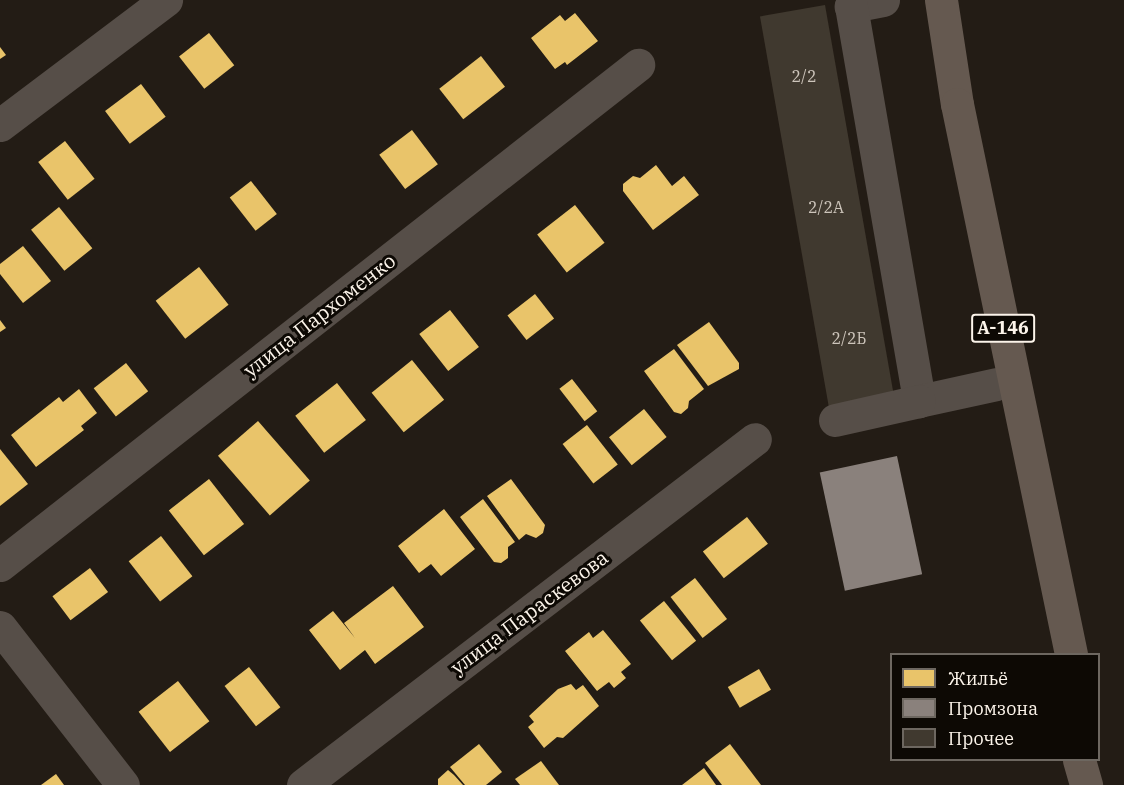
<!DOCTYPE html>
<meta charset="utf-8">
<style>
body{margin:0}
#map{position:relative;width:1124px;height:785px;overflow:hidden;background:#231c15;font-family:"IBM Plex Serif",serif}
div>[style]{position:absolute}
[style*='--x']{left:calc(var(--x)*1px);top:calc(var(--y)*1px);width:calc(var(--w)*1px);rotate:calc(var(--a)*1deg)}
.homes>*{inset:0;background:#e9c46a;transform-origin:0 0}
.industry>*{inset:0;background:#8a817c;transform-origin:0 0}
.building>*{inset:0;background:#40392f;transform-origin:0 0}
.minor>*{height:33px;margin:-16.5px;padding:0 16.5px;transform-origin:16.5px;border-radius:16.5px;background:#564e48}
.highway>*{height:33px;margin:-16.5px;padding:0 16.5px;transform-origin:16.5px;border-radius:16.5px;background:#655950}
span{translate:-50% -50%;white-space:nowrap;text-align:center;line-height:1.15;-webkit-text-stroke:6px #0d0904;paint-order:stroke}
.number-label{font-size:16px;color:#cdc5bb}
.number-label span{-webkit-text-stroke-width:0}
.shield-label span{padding:2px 4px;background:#0d0904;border:2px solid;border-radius:4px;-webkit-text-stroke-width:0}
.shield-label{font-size:18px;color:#fcf4ea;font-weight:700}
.street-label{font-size:20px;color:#fcf4ea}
.legend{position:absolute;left:890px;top:653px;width:210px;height:108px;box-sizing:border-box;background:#0d0904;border:2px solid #6d6760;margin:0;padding:8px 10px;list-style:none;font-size:18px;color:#fcf4ea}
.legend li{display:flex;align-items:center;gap:12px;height:30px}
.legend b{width:30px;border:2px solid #6d6760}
</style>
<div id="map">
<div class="homes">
<i style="clip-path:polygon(575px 13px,598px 41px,567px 65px,565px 62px,555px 69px,531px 38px,560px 15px,565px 21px)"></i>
<i style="left:209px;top:33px;width:41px;height:38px;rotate:52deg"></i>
<i style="clip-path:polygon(0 47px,6px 55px,0 59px)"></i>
<i style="left:481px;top:56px;width:39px;height:53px;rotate:52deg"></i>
<i style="left:141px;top:84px;width:41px;height:45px;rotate:53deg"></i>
<i style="left:412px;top:130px;width:43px;height:41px;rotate:53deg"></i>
<i style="left:65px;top:141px;width:48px;height:34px;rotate:52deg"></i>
<i style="clip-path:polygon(656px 165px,672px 186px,684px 176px,699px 195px,653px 230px,623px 191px,623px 184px,633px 176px,640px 178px)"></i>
<i style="left:251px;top:181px;width:42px;height:27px;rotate:52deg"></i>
<i style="left:575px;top:205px;width:48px;height:48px;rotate:52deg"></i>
<i style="left:59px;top:207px;width:53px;height:36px;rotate:51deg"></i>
<i style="clip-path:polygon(23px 246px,51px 281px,23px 303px,0 274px,0 264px)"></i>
<i style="left:199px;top:267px;width:48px;height:55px;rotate:52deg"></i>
<i style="left:535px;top:294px;width:31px;height:35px;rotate:52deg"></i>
<i style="left:450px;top:310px;width:47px;height:39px;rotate:52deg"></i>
<i style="clip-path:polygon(0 320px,6px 328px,0 332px)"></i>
<i style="clip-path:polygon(709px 322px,739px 363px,739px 369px,708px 386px,677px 345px)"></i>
<i style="clip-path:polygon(674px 349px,704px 389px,689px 401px,688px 408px,681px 414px,674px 412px,644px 371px)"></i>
<i style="left:412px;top:360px;width:51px;height:52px;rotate:51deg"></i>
<i style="left:126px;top:363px;width:36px;height:41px;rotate:52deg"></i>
<i style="left:572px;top:379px;width:41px;height:16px;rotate:52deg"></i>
<i style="left:337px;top:383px;width:47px;height:53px;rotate:52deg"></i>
<i style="clip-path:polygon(79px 389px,97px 413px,81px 426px,84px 430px,36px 467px,11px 435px,59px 397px,63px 402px)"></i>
<i style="left:644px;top:409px;width:36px;height:45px;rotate:51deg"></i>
<i style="left:258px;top:421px;width:79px;height:53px;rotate:49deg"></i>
<i style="left:587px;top:425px;width:50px;height:31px;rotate:52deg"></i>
<i style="clip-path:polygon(0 449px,28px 484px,0 506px)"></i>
<i style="left:209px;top:479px;width:57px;height:51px;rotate:52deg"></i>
<i style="clip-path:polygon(511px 479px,545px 525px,543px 533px,536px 538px,526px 534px,519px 540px,487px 496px)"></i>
<i style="clip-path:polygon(483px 499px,515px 542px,508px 547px,508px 558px,501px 563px,494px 562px,460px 517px)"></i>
<i style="clip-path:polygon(444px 509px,475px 549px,441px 576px,431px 564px,419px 573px,398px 546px)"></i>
<i style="left:747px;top:517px;width:34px;height:56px;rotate:52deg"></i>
<i style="left:161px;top:536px;width:51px;height:41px;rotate:52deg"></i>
<i style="left:90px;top:568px;width:30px;height:47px;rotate:53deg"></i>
<i style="left:695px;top:578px;width:52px;height:31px;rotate:52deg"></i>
<i style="clip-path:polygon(393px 586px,424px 627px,375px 664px,365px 650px,340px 670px,309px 630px,333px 611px,355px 638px,344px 623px)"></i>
<i style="left:664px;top:601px;width:51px;height:31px;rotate:51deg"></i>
<i style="clip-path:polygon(603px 630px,631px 664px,621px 672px,626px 678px,614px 688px,609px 682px,597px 691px,565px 651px,589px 632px,593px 638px)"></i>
<i style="left:249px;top:667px;width:51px;height:31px;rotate:52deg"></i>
<i style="left:759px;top:669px;width:24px;height:36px;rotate:60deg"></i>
<i style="left:178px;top:681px;width:51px;height:50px;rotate:52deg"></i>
<i style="clip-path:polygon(571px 684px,576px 690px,583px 685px,599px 706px,563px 738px,557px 737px,544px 748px,528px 727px,534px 722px,529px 716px,558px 689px)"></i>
<i style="clip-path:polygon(479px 744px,502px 772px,486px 785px,465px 785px,450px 767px)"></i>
<i style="clip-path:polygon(730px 744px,761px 785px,722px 785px,705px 763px)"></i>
<i style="clip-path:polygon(541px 761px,559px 785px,520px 785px,515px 779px)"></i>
<i style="clip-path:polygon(704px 768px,716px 785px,682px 785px)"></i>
<i style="clip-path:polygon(448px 770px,454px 775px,463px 785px,438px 785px,438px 779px)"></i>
<i style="clip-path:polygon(56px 774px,64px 785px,41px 785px)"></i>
</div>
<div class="industry">
<i style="left:897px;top:456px;width:121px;height:79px;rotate:78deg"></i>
</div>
<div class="building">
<i style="left:825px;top:5px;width:398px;height:66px;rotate:80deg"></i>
</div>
<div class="minor">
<i style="--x:883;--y:0;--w:33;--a:169"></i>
<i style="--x:851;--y:6;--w:401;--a:80.2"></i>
<i style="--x:919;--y:401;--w:79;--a:-12.4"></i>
<i style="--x:0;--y:125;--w:208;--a:-37"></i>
<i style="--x:835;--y:420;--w:86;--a:-12.7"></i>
<i style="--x:0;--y:565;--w:811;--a:-38.09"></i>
<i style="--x:0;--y:627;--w:200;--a:52.1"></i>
<i style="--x:303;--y:785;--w:569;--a:-37.43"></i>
</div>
<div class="highway">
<i style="--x:941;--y:0;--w:105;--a:81.3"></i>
<i style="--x:957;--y:104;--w:562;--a:78.29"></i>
<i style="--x:1079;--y:760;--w:26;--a:74"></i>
</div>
<div class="number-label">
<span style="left:804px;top:76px">2/2</span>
<span style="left:826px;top:207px">2/2А</span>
<span style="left:849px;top:338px">2/2Б</span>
</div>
<div class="shield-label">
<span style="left:1003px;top:328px">А-146</span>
</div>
<div class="street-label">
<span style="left:319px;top:315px;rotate:-38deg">улица Пархоменко</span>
<span style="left:529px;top:612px;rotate:-37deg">улица Параскевова</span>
</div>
<ul class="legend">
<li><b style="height:16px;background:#e9c46a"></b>Жильё</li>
<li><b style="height:16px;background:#8a817c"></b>Промзона</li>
<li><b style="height:16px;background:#40392f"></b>Прочее</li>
</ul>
</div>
